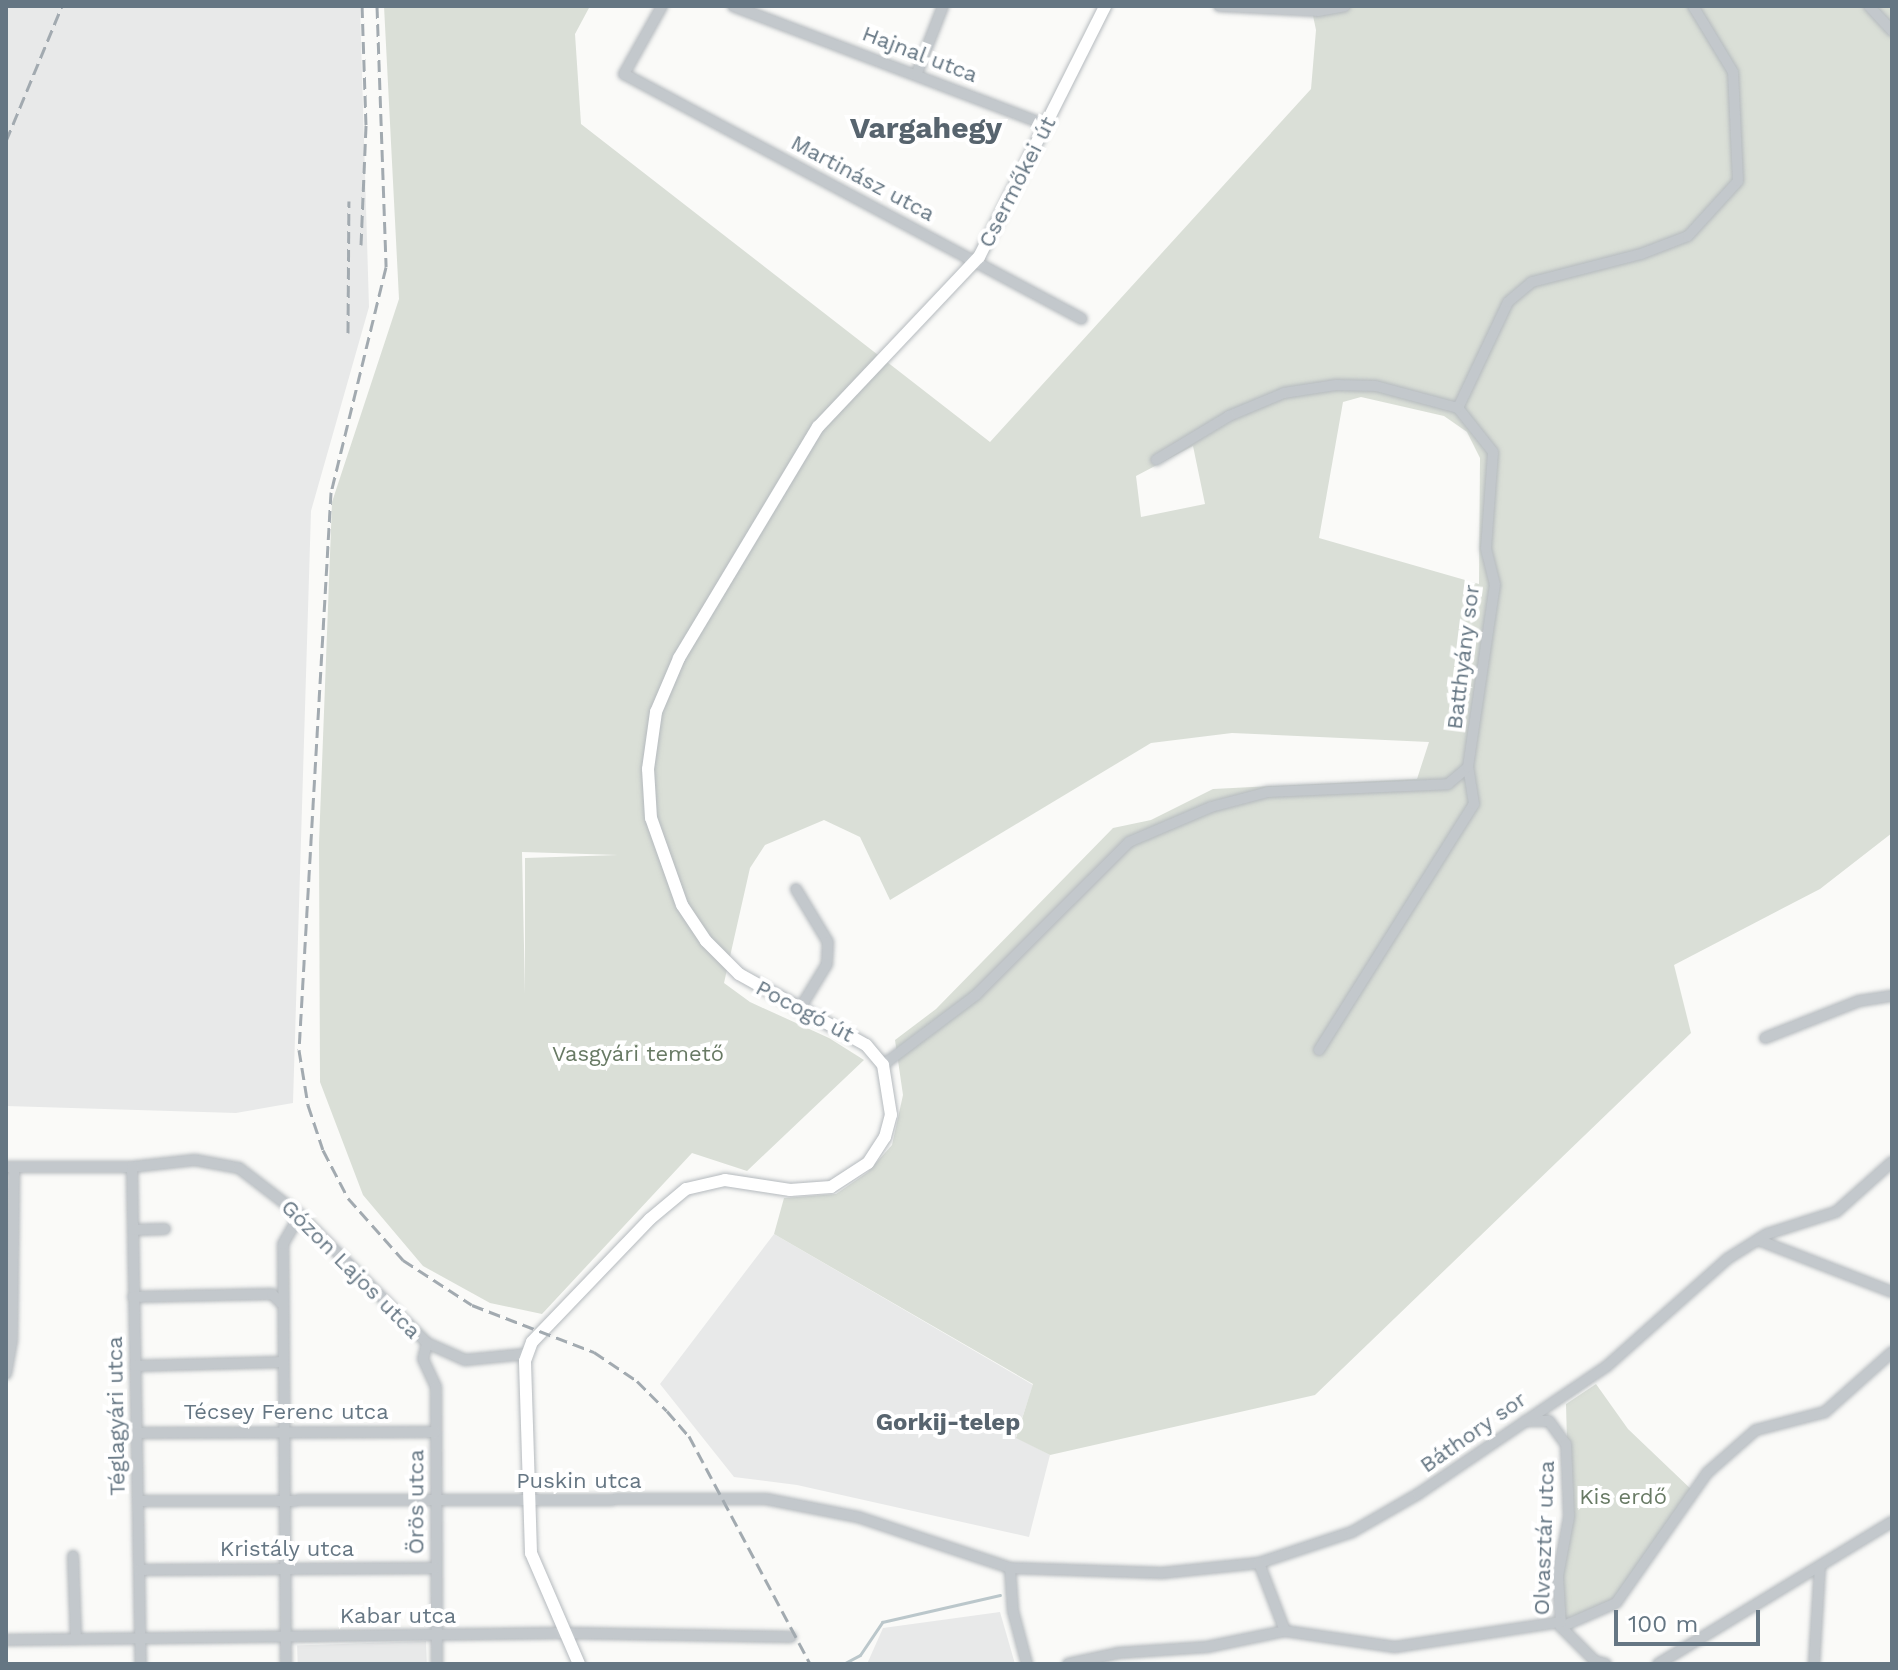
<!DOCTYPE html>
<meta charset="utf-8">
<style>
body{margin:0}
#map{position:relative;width:1898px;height:1670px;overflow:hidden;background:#fafaf8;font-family:"Work Sans",sans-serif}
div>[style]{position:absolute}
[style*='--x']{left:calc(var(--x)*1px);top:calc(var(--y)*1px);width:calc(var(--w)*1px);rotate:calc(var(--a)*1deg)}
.built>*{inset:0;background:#e8e9e9;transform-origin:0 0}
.green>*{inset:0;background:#dadfd7}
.stream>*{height:3px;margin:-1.5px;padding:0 1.5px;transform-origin:1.5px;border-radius:1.5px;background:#bbc7cb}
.roads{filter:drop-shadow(0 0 2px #b5babe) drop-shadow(0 0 2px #b5babe)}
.minor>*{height:10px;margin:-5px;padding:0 5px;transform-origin:5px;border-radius:5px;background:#c3c8cc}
.major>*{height:12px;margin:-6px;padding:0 6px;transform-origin:6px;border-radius:6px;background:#fff}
.rail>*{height:3px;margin-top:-1.5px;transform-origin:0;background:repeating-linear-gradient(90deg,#a2aab0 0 12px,transparent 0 18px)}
span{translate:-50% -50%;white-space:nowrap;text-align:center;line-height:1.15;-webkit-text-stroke:8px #fff;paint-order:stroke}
.street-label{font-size:22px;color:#657683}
.park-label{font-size:22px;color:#687a64}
.neighbourhood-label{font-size:24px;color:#57646e;font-weight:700}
.district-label{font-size:30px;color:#57646e;font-weight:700}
.frame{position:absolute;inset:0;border:8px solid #657683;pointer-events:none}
.scale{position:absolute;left:1614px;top:1610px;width:146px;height:36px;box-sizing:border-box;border:4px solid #657683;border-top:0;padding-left:10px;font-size:24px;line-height:28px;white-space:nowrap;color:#657683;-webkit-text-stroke:6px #fff;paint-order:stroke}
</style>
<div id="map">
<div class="built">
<i style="clip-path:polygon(6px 6px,360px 6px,369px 307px,311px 511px,293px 1103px,236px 1113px,6px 1106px)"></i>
<i style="clip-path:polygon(774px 1234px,1033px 1385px,1016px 1437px,1050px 1455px,1029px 1537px,797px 1485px,734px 1477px,660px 1384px)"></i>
<i style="clip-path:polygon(1000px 1612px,1015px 1664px,867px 1664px,883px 1628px)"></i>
<i style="left:426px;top:1641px;width:23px;height:129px;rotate:88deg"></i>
</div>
<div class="green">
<i style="clip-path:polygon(evenodd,384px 6px,590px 6px,575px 34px,581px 124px,990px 442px,1311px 89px,1316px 30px,1311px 6px,1892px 6px,1892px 833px,1820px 889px,1674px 965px,1691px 1033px,1315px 1395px,1050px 1455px,1016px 1438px,1033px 1384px,774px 1234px,784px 1198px,836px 1194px,868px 1172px,892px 1145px,903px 1095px,895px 1040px,936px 1009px,1113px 828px,1151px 820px,1213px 789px,1417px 779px,1429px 742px,1232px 733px,1151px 743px,890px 900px,860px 837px,824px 820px,765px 845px,750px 868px,724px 983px,750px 1002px,829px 1038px,864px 1060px,747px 1171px,692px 1153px,542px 1314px,490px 1303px,423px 1266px,363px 1195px,320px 1082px,319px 843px,332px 502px,399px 299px,384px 6px,1361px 397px,1444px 416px,1467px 432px,1480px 458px,1479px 584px,1319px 538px,1343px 402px,1361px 397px,384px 6px,1193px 446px,1205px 504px,1141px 517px,1136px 476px,1193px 446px,384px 6px,522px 852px,618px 855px,525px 858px,525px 994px,522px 852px)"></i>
<i style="clip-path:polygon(1596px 1384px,1628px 1429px,1693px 1491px,1616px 1603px,1561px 1622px,1558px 1576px,1569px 1517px,1566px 1404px)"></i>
</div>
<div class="stream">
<i style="--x:843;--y:1664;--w:19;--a:-28"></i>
<i style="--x:860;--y:1655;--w:40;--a:-56"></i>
<i style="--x:882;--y:1622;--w:121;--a:-12.9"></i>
</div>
<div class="roads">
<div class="minor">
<i style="--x:662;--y:6;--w:78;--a:119.2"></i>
<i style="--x:624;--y:74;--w:519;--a:28.14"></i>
<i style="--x:733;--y:6;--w:336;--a:20.8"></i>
<i style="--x:1219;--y:6;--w:99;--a:2.9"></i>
<i style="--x:1318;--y:11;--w:27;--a:-10"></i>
<i style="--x:1869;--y:6;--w:34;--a:47"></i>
<i style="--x:917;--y:73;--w:72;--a:-68.8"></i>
<i style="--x:1458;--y:408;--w:117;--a:-64.7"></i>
<i style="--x:1508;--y:302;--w:31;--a:-40"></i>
<i style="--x:1532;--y:282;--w:113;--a:-14.4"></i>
<i style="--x:1641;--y:254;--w:50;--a:-21"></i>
<i style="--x:1688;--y:236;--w:74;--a:-47.7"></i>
<i style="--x:1738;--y:181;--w:109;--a:-92.6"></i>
<i style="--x:1733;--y:72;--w:77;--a:-121.2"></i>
<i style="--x:796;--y:889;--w:62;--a:58.9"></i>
<i style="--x:828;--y:942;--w:22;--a:93"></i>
<i style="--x:827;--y:964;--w:54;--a:121.3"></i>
<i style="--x:1765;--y:1038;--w:101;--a:-21.5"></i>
<i style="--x:1859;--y:1001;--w:33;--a:-9"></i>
<i style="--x:1319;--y:1050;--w:291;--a:-57.8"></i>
<i style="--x:1474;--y:804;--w:37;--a:-99"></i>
<i style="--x:883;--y:1065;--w:116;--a:-37"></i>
<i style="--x:976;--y:995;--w:216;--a:-45"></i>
<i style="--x:1129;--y:842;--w:89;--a:-23.1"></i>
<i style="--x:1211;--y:807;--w:59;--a:-14.7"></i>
<i style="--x:1268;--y:792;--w:180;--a:-2.5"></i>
<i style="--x:1448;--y:784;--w:26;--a:-40"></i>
<i style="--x:1468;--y:767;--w:184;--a:-81.6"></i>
<i style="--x:1495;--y:585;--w:38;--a:-104"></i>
<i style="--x:1486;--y:548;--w:96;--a:-85.8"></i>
<i style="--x:1493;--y:452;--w:56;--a:-128.5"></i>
<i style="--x:1458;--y:408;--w:85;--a:-165"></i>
<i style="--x:1376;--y:386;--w:40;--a:-178.6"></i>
<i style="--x:1336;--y:385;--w:53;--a:171.3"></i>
<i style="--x:1284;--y:393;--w:60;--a:157.3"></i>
<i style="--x:1229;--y:416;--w:85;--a:148.9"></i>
<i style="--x:6;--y:1167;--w:126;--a:0"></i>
<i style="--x:132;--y:1167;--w:63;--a:-6.3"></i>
<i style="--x:195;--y:1160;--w:45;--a:10.3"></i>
<i style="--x:239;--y:1168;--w:77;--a:37.6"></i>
<i style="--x:300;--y:1215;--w:180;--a:45.2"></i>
<i style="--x:427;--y:1343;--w:42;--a:24.1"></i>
<i style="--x:465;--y:1360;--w:61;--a:-5.6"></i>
<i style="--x:132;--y:1167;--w:497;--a:89"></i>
<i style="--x:133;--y:1230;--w:32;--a:-2"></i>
<i style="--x:1758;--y:1240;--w:144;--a:21.2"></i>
<i style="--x:133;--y:1297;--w:139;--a:-1.2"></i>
<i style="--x:272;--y:1294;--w:13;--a:45"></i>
<i style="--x:427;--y:1343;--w:16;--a:104"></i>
<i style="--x:423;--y:1359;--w:31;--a:65"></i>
<i style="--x:436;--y:1387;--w:277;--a:89.8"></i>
<i style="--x:135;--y:1366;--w:147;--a:-1.6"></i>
<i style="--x:6;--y:1374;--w:35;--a:-80"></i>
<i style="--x:12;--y:1340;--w:172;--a:-89.3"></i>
<i style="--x:1525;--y:1421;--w:24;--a:0"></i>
<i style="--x:1549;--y:1421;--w:29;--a:54"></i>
<i style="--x:1566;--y:1444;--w:73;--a:87.6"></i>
<i style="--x:1569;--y:1517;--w:60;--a:100.6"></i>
<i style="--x:1558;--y:1576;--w:51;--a:86.6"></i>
<i style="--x:1561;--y:1627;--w:48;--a:45"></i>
<i style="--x:1595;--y:1661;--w:11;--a:15"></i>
<i style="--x:136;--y:1433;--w:299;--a:-0.2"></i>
<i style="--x:138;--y:1501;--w:628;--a:-0.18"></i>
<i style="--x:766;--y:1499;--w:94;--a:11.1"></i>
<i style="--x:858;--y:1517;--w:160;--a:18.5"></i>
<i style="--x:1010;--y:1568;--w:152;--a:1.9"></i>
<i style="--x:1162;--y:1573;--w:98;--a:-5.9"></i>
<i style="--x:1259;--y:1563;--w:98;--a:-18.4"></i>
<i style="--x:1352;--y:1532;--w:76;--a:-29.9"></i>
<i style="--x:1418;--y:1494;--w:228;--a:-34.1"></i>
<i style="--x:1607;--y:1366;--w:161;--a:-41.7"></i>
<i style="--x:1727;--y:1259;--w:47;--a:-32"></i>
<i style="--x:1767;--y:1234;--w:72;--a:-17.7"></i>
<i style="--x:1836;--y:1212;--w:75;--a:-41.8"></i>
<i style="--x:73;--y:1556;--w:83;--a:87.9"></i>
<i style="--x:1259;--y:1563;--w:73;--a:69.1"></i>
<i style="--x:1010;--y:1568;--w:43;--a:86"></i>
<i style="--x:1013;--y:1611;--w:55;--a:75.2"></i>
<i style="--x:139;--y:1570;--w:297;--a:-0.4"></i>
<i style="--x:1561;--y:1627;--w:60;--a:-23.6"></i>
<i style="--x:1616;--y:1603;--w:159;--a:-55"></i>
<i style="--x:1707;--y:1473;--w:65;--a:-41.3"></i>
<i style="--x:1756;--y:1430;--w:71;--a:-14.6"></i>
<i style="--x:1825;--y:1412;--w:90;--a:-41.8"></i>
<i style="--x:6;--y:1640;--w:557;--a:-0.72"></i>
<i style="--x:563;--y:1633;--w:228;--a:1"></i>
<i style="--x:286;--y:1664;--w:420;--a:-90.4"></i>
<i style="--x:283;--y:1244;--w:34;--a:-60"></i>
<i style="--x:1068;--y:1664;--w:51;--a:-12.4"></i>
<i style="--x:1118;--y:1653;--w:89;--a:-3.9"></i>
<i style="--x:1207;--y:1647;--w:80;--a:-11.6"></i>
<i style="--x:1285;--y:1631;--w:111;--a:8.3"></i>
<i style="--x:1395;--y:1647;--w:168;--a:-8.6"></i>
<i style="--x:1658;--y:1664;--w:274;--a:-31.3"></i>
<i style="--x:1814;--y:1664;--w:98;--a:-86.5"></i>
</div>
<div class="major">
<i style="--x:579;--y:1664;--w:121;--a:-113.4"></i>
<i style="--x:531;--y:1553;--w:192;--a:-91.8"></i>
<i style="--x:525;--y:1361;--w:20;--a:-70"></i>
<i style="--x:532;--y:1342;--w:170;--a:-46.2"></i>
<i style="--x:650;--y:1219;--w:47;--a:-39.8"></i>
<i style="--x:686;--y:1189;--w:40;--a:-13"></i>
<i style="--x:725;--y:1180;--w:66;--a:8.7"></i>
<i style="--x:790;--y:1190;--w:41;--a:-4.2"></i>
<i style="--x:831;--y:1187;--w:44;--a:-33"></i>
<i style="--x:868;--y:1163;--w:31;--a:-57"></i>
<i style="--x:885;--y:1137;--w:23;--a:-75"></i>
<i style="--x:891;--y:1115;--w:51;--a:-99.1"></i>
<i style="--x:883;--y:1065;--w:26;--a:-130"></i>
<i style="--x:866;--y:1045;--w:145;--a:-150.8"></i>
<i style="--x:739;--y:974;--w:47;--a:-135"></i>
<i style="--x:706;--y:941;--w:43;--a:-123.7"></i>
<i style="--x:682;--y:905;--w:92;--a:-109.6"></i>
<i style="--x:651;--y:818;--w:49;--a:-93.5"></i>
<i style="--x:648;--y:769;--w:58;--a:-82"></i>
<i style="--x:656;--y:712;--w:59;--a:-66.9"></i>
<i style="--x:679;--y:658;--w:270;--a:-59"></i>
<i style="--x:818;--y:427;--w:234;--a:-46.6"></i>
<i style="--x:979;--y:257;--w:281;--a:-63.3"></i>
</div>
</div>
<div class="rail">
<i style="--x:377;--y:6;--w:261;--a:88"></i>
<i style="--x:386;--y:267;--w:232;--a:103.7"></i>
<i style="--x:331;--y:492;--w:559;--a:93.28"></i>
<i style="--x:299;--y:1050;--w:56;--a:80.7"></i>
<i style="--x:308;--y:1105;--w:47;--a:71.6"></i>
<i style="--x:323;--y:1150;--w:54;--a:62.5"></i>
<i style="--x:348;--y:1198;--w:83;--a:48.4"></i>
<i style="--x:403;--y:1260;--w:82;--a:33.1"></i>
<i style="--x:472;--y:1305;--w:131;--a:21.1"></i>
<i style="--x:594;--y:1352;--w:52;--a:34"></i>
<i style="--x:637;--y:1381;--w:42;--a:45"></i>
<i style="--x:667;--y:1411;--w:33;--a:49"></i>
<i style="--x:689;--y:1436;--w:258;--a:62"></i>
<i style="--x:6;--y:141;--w:146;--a:-67.5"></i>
<i style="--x:361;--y:245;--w:120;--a:-87.6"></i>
<i style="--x:366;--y:125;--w:119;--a:-91.9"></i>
<i style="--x:348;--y:333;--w:132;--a:-89.6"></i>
</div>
<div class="street-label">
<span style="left:920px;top:54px;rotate:21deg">Hajnal utca</span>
<span style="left:863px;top:178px;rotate:28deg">Martinász utca</span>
<span style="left:1017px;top:182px;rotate:-63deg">Csermőkei út</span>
<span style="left:1463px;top:657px;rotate:-83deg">Batthyány sor</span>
<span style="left:805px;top:1011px;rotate:28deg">Pocogó út</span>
<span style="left:351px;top:1269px;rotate:45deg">Gózon Lajos utca</span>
<span style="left:286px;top:1412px">Técsey Ferenc utca</span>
<span style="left:116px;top:1416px;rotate:-91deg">Téglagyári utca</span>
<span style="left:1473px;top:1432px;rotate:-35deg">Báthory sor</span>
<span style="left:579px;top:1481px">Puskin utca</span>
<span style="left:416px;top:1502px;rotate:-90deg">Örös utca</span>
<span style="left:1544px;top:1538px;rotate:-88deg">Olvasztár utca</span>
<span style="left:287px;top:1549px">Kristály utca</span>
<span style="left:398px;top:1616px">Kabar utca</span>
</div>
<div class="park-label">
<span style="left:638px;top:1054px">Vasgyári temető</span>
<span style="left:1623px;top:1497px">Kis erdő</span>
</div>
<div class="neighbourhood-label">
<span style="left:948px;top:1423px">Gorkij-telep</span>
</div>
<div class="district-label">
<span style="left:926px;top:128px">Vargahegy</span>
</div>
<div class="frame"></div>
<div class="scale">100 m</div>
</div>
